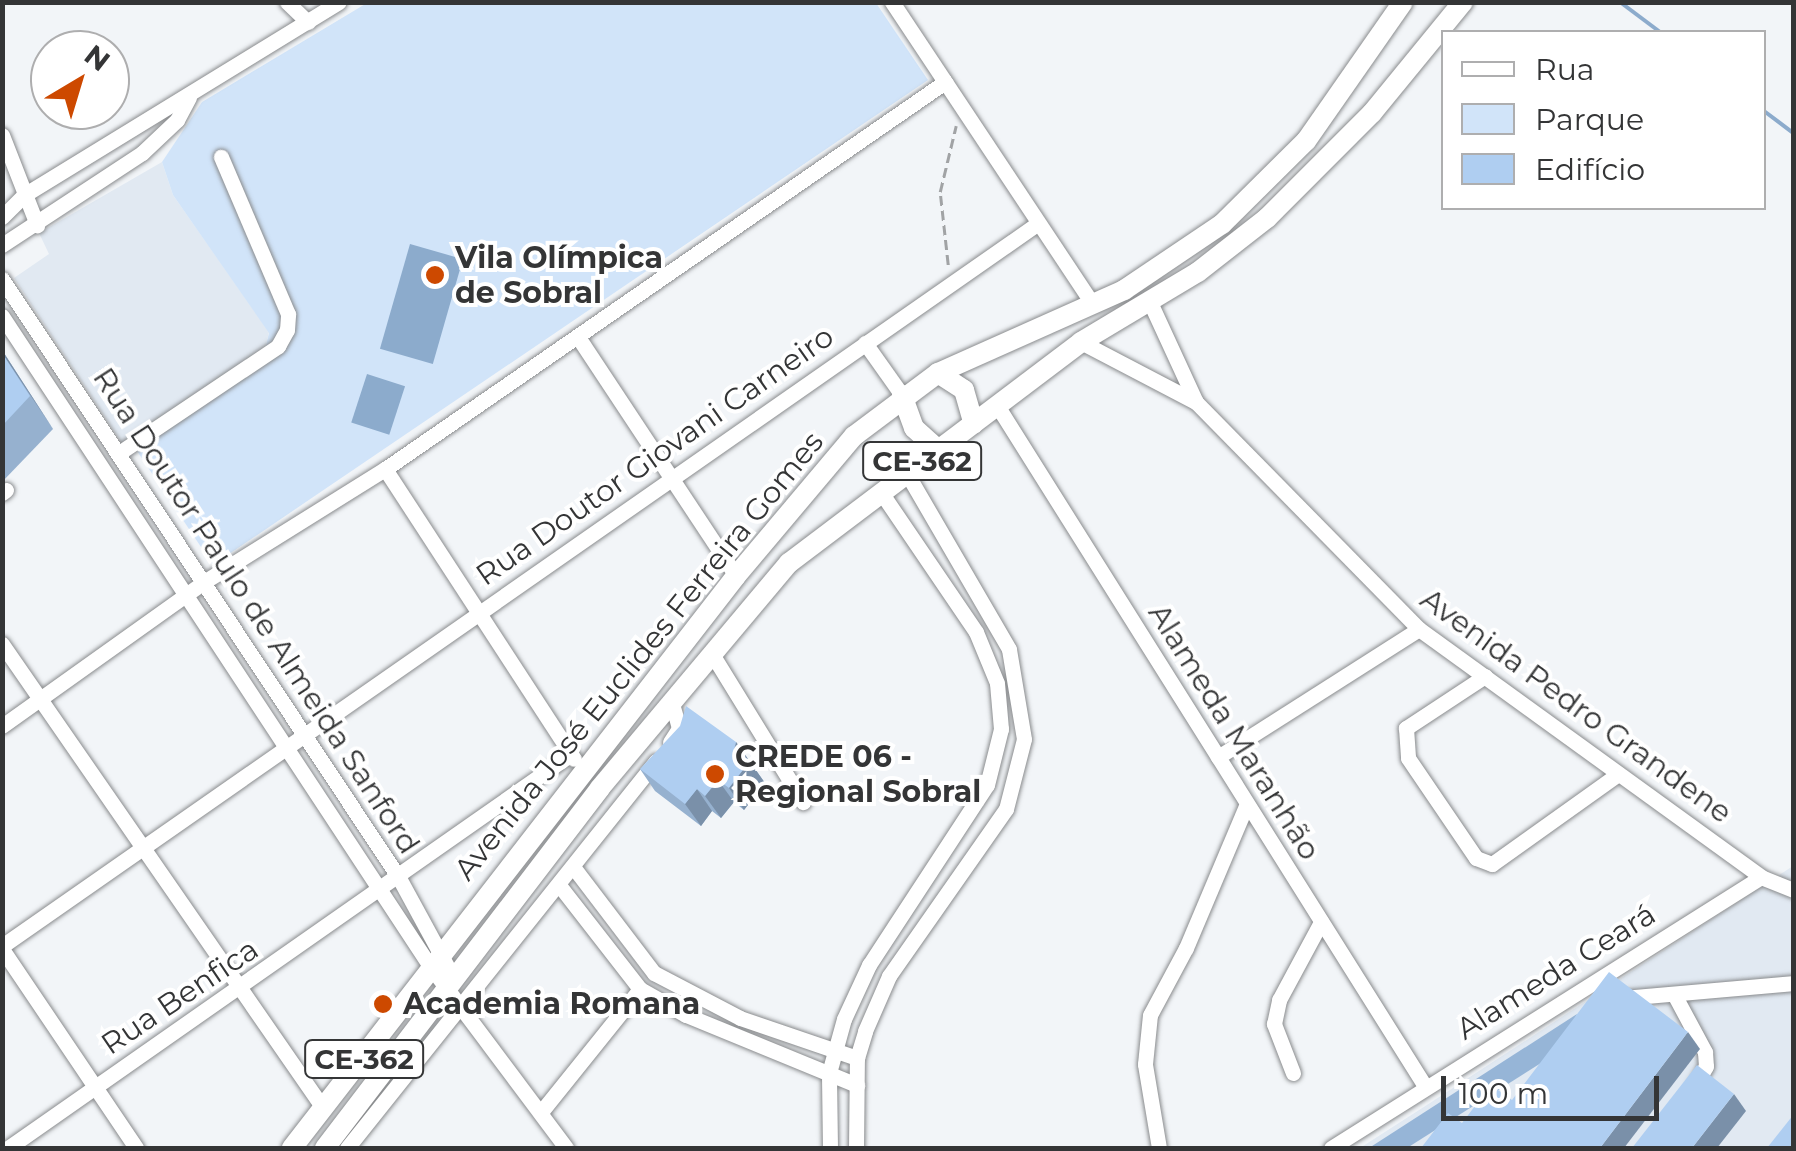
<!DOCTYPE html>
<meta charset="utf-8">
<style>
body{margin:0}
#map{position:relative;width:1796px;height:1151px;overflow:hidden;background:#f2f5f8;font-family:Montserrat,sans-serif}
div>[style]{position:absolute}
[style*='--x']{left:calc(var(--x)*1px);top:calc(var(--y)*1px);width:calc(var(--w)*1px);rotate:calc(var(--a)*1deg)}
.built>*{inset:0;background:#e1e9f2}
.green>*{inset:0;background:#d1e4f9}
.forest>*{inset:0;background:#96b5d7}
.water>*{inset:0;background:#8cabcc;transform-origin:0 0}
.stream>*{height:4px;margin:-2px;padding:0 2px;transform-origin:2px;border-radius:2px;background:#8cabcc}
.path>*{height:2.5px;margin-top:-1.25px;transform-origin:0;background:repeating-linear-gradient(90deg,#a1a3a5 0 10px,transparent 0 15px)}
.roads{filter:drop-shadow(0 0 2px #898b8d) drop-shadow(0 0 2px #898b8d)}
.minor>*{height:15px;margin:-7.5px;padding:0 7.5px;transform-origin:7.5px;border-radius:7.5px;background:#fff}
.major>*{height:20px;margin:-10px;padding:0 10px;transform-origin:10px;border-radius:10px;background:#fff}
.wall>*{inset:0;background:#96b1cf}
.shaded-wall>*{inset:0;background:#7a90a9}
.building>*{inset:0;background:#afcef1}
.dots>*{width:28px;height:28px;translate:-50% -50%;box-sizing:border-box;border:5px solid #fff;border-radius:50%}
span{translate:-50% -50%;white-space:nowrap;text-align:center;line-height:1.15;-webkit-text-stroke:8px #fff;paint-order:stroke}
.shield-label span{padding:2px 8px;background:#fff;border:2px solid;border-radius:8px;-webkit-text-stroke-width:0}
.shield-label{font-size:28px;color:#343536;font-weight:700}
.poi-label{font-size:30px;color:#343536;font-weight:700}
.left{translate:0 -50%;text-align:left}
.street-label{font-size:30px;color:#343536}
.frame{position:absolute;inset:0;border:5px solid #343536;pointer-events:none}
.legend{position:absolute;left:1441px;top:30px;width:325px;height:180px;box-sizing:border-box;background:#fff;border:2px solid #aeaeaf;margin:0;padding:12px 18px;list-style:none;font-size:30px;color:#343536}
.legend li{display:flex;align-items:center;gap:20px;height:50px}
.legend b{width:50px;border:2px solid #aeaeaf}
.north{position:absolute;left:30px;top:30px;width:100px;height:100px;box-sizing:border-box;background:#fff;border:2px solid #aeaeaf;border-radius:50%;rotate:38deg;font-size:28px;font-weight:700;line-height:40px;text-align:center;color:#343536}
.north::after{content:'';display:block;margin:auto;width:35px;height:45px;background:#cd4900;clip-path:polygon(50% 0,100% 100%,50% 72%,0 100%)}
.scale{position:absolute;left:1441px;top:1076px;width:218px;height:45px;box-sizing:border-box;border:5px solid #343536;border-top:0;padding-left:12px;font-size:30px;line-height:35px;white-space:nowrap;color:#343536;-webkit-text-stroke:8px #fff;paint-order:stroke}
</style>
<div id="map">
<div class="built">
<i style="clip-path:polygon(162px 162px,173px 195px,269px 332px,260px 368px,128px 452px,14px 278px,49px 254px,39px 233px)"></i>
<i style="clip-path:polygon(1793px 866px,1793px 1148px,1360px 1148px,1430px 1103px)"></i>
</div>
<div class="green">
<i style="clip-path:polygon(367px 3px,876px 3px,928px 80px,213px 565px,135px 448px,260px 368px,269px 333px,173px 195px,162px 162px,202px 102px)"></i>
</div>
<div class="forest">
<i style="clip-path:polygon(1577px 1014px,1560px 1051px,1407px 1148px,1369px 1148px)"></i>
</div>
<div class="water">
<i style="left:410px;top:244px;width:55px;height:109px;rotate:16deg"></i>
<i style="left:367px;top:374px;width:40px;height:51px;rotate:18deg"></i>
</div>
<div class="stream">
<i style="--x:1620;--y:2;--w:50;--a:36.9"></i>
<i style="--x:1764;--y:111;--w:38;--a:37"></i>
</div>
<div class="path">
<i style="--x:948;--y:265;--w:73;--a:-96.3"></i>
<i style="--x:940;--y:192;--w:68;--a:-76.4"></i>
</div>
<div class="roads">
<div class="minor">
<i style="--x:287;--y:2;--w:29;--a:44"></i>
<i style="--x:892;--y:2;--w:363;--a:56.4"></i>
<i style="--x:2;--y:135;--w:97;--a:68.7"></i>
<i style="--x:2;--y:217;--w:31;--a:-45"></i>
<i style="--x:24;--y:195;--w:369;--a:-31.5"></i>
<i style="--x:2;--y:245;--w:168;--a:-33.3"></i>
<i style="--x:142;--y:153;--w:48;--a:-43.3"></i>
<i style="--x:177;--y:120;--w:26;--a:-62"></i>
<i style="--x:2;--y:279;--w:719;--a:56.46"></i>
<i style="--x:399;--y:878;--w:115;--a:61.4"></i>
<i style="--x:1149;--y:300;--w:112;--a:65.3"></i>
<i style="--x:2;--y:316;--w:778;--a:56.64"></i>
<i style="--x:430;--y:966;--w:227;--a:53.2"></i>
<i style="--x:578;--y:337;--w:287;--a:56.5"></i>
<i style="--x:1081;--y:342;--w:130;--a:27.6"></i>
<i style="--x:1196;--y:402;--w:318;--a:45.5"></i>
<i style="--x:1419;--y:629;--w:422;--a:35.9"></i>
<i style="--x:1761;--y:877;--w:35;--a:22"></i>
<i style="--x:865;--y:343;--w:64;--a:54.6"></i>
<i style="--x:998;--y:407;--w:802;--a:57.84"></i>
<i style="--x:119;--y:453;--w:192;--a:-33.9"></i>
<i style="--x:278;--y:346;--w:18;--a:-61"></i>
<i style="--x:287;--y:330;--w:16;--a:-86"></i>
<i style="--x:288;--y:314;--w:171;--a:-113.1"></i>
<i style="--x:385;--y:469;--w:346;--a:56.9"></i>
<i style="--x:2;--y:493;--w:5;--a:-37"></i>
<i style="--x:2;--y:644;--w:564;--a:55.32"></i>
<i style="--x:712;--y:654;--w:174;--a:58.4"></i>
<i style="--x:1485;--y:676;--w:95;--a:146.6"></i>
<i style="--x:1406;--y:728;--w:30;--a:86"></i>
<i style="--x:1408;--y:758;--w:121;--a:55.8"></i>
<i style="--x:1476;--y:858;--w:17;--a:21"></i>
<i style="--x:1492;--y:864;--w:155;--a:-35.5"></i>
<i style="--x:2;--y:726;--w:248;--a:-35.5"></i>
<i style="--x:204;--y:582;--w:213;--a:-32"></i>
<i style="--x:385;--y:469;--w:681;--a:-34.65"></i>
<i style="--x:670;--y:742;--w:17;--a:-57"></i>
<i style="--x:679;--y:728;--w:25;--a:-106"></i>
<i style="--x:1218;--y:757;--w:238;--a:-32.5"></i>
<i style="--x:574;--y:868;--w:132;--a:52.7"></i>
<i style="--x:654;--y:973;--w:97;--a:27.6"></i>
<i style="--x:740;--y:1018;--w:124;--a:18.9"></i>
<i style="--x:559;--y:885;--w:132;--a:52.1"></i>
<i style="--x:640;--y:989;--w:53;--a:29.5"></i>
<i style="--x:686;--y:1015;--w:185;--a:22.3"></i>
<i style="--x:2;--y:946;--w:1262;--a:-34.9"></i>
<i style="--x:2;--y:949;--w:240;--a:56"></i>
<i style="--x:1675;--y:996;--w:64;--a:61.8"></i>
<i style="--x:1705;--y:1052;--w:14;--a:86"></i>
<i style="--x:1706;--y:1066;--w:23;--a:119"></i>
<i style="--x:1623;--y:998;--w:172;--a:-5"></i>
<i style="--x:1293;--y:1073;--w:53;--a:-111.2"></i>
<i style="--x:1274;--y:1024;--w:25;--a:-78"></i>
<i style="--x:1279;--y:1000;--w:89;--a:-61.7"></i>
<i style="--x:541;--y:1112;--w:158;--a:-51.2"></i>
<i style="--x:8;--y:1148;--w:687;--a:-34.99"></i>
<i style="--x:347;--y:1148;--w:495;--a:-51.4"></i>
<i style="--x:830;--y:1148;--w:75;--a:-90.8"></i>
<i style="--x:829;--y:1073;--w:56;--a:-74.5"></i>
<i style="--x:844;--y:1019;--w:60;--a:-65.2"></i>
<i style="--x:869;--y:965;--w:215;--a:-56.8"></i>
<i style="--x:987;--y:785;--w:58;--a:-76"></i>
<i style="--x:1001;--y:729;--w:46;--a:-95"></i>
<i style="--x:997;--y:683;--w:55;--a:-112.4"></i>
<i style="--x:976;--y:632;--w:169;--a:-124.2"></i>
<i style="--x:856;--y:1148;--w:90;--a:-89.4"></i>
<i style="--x:857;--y:1058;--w:28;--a:-73"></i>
<i style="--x:865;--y:1031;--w:60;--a:-66.4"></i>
<i style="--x:889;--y:976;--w:204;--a:-55"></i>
<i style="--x:1006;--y:809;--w:72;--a:-75.6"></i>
<i style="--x:1024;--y:739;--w:91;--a:-99.5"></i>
<i style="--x:1009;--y:649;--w:205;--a:-120.2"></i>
<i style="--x:1159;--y:1148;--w:85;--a:-99.5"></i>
<i style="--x:1145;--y:1064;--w:49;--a:-84.2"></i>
<i style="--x:1150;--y:1015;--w:76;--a:-61.8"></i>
<i style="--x:1186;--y:948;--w:154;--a:-67.1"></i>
<i style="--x:1331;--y:1148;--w:508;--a:-32.22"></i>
</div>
<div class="major">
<i style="--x:938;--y:373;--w:31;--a:33"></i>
<i style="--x:964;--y:390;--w:35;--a:74"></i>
<i style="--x:902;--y:395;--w:35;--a:70"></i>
<i style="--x:914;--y:428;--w:31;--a:42"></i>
<i style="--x:292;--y:1148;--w:724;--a:-52.18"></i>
<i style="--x:736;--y:576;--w:183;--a:-49.9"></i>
<i style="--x:854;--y:436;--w:105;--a:-36.9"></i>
<i style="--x:938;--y:373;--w:204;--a:-24"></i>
<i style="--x:1124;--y:290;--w:118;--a:-34"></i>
<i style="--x:1222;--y:224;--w:118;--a:-44.7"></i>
<i style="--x:1306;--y:141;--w:169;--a:-55.1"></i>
<i style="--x:325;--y:1148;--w:453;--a:-52.6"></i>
<i style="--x:600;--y:788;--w:294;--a:-50"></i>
<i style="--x:789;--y:563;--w:366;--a:-37.1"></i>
<i style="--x:1081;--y:342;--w:136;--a:-30.9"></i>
<i style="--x:1198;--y:272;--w:88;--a:-38"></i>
<i style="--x:1267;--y:218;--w:148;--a:-45"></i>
<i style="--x:1372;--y:113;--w:144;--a:-50.7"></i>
</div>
</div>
<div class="wall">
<i style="clip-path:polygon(2px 350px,53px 429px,2px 482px)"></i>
<i style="clip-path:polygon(736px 742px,765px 783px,744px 810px,734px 802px,721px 818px,712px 811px,701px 826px,655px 791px,640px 769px)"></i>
</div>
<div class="shaded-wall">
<i style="clip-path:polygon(2px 350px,53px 429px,2px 353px)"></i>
<i style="clip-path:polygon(736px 742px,765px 783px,744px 810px,729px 788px)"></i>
<i style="clip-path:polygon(718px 780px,734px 802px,721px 818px,705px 796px)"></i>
<i style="clip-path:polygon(697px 789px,712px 811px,701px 826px,685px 804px)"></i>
<i style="clip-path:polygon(1688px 1032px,1700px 1049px,1624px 1148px,1600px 1148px)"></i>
<i style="clip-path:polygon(1734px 1094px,1746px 1111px,1717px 1148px,1692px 1148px)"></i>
</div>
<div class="building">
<i style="clip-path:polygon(2px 353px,30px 396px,2px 426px)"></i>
<i style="clip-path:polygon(686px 706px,736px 742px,734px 749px,750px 761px,729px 788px,718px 780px,705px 796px,697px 789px,685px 804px,640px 769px,680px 726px)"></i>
<i style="clip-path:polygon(1609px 972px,1688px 1032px,1600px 1148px,1421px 1148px,1448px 1113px,1462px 1123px,1491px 1085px,1512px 1100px)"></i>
<i style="clip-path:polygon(1697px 1065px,1734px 1094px,1692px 1148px,1632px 1148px)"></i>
<i style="clip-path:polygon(1794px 1114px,1794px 1148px,1767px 1148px)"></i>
</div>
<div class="dots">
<i style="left:435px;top:275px;background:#cd4900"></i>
<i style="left:715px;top:774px;background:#cd4900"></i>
<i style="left:383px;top:1004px;background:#cd4900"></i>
</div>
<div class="shield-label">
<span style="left:922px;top:461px">CE-362</span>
<span style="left:364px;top:1059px">CE-362</span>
</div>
<div class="poi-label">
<span class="left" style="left:455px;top:275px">Vila Olímpica<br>de Sobral</span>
<span class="left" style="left:735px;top:774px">CREDE 06 -<br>Regional Sobral</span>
<span class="left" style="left:403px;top:1004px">Academia Romana</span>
</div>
<div class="street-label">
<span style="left:655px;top:456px;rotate:-35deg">Rua Doutor Giovani Carneiro</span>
<span style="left:256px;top:611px;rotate:57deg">Rua Doutor Paulo de Almeida Sanford</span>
<span style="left:639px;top:656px;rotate:-51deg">Avenida José Euclides Ferreira Gomes</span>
<span style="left:1576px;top:706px;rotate:36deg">Avenida Pedro Grandene</span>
<span style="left:1234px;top:732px;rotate:58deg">Alameda Maranhão</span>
<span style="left:1556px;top:972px;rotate:-32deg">Alameda Ceará</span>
<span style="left:180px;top:997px;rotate:-34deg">Rua Benfica</span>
</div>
<div class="frame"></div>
<ul class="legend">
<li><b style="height:12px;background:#fff"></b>Rua</li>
<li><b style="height:28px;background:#d1e4f9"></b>Parque</li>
<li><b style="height:28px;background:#afcef1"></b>Edifício</li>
</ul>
<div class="north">N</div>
<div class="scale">100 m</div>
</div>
